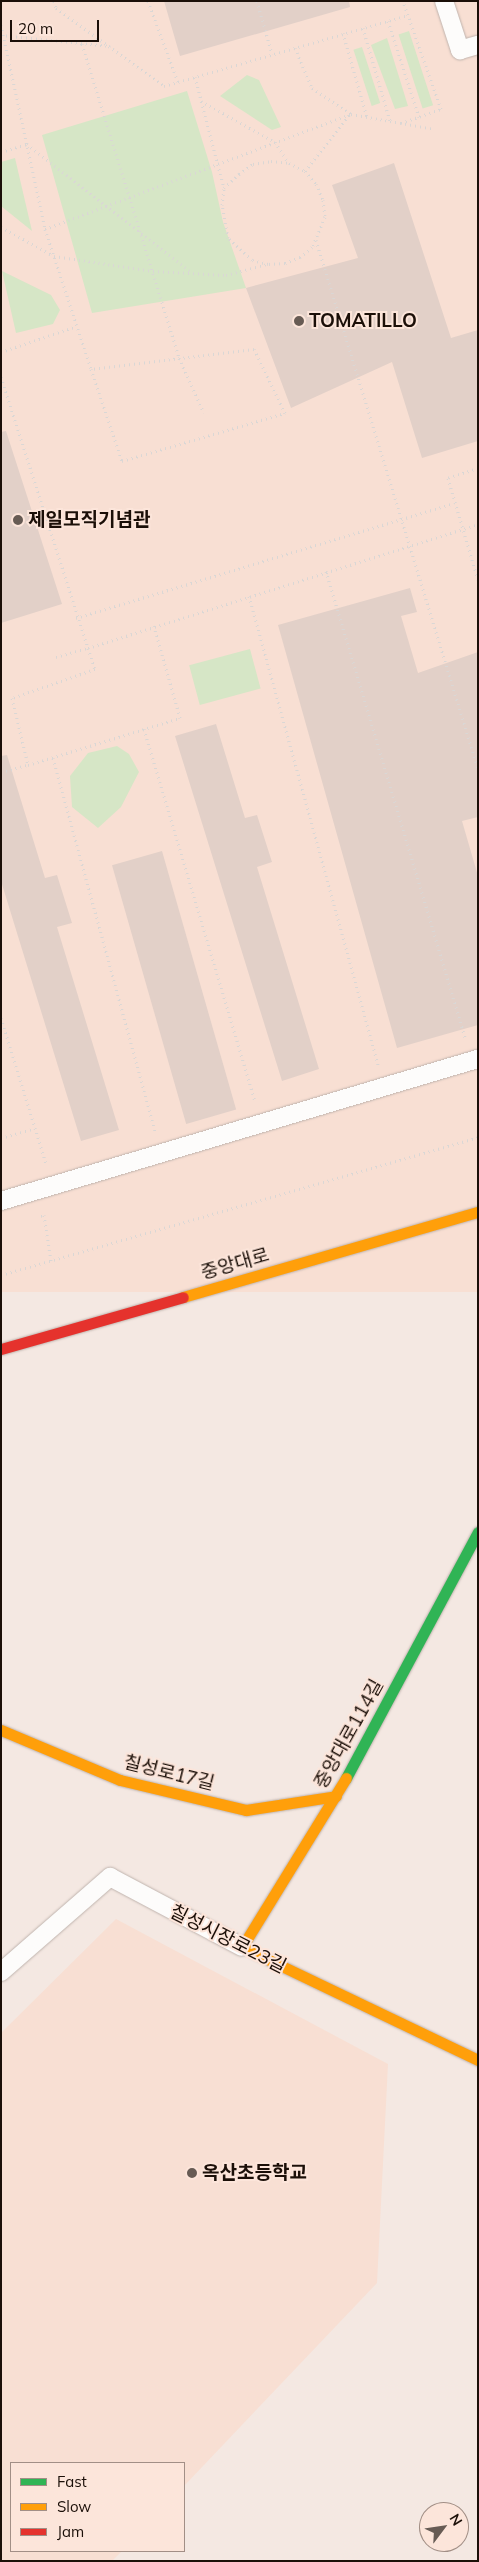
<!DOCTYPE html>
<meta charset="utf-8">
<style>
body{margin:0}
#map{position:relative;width:479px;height:2562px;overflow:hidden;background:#f4e8e2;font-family:Mulish,"Noto Sans KR",sans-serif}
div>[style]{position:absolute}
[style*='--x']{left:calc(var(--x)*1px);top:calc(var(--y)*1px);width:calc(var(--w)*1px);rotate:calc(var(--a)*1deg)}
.built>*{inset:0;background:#f8dfd3;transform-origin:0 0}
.green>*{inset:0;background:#d6e6c6;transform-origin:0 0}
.building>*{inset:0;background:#e2d0c8;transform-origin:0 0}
.path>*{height:3px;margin-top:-1.5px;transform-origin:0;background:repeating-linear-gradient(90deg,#dad7d5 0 1px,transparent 0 5px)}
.roads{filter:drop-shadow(0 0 1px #c0b4ae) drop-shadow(0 0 1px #c0b4ae)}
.lane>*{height:18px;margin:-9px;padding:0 9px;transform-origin:9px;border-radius:9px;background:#fdfcfb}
.fast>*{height:11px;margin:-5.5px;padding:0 5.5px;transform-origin:5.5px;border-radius:5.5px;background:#30b455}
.slow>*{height:11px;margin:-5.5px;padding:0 5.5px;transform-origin:5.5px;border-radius:5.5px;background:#ff9f0a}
.jam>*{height:11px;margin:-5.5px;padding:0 5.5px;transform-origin:5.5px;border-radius:5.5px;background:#e5322d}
.dots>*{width:14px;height:14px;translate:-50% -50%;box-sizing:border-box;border:2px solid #fce5da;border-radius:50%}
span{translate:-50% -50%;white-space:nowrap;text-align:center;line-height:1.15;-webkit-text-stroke:4px #fce5da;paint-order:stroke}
.poi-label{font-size:19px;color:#1b0f08;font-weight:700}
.left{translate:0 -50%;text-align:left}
.street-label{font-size:19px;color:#1b0f08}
.frame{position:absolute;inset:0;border:2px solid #1b0f08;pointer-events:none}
.legend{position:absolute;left:10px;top:2462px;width:175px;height:90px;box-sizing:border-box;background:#fce5da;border:1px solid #a28f86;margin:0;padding:6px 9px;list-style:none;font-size:15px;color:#1b0f08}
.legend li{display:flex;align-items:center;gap:10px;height:25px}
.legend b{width:25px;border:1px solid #a28f86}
.north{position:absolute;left:419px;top:2502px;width:50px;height:50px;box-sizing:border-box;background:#fce5da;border:1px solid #a28f86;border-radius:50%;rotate:59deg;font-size:14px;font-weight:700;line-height:20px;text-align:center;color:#1b0f08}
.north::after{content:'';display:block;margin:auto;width:18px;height:22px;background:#675b54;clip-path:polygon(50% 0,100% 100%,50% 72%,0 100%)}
.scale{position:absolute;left:10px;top:20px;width:89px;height:22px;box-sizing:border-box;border:2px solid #1b0f08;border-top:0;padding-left:6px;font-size:15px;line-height:18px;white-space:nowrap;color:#1b0f08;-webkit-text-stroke:4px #fce5da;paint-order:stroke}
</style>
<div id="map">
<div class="built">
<i style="left:1px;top:1px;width:477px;height:1291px"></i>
<i style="clip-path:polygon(116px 1919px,388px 2064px,377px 2283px,184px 2486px,184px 2463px,11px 2463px,11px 2551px,122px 2551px,112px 2561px,1px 2561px,1px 2033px)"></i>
</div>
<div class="green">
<i style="left:409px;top:31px;width:78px;height:11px;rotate:72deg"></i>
<i style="clip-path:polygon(387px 38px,408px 106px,395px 109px,371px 45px)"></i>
<i style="left:362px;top:47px;width:59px;height:9px;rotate:72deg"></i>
<i style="clip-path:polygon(247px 75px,259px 80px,281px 127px,272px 130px,220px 96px)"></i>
<i style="clip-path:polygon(187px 91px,212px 172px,223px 222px,246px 288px,92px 313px,42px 135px)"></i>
<i style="clip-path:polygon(15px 158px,32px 231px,1px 206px,1px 162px)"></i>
<i style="clip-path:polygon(2px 271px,51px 295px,60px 310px,53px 324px,16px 333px)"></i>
<i style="left:250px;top:649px;width:41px;height:63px;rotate:75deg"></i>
<i style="clip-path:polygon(117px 746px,129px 754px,139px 772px,121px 807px,98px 828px,72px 807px,70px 776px,88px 753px)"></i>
</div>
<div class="building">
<i style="clip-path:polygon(164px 1px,349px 1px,350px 7px,180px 56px)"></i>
<i style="clip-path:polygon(394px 163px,451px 338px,478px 330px,478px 441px,422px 458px,392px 362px,291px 408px,246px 288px,358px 258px,332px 185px)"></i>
<i style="clip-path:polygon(6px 431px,62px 604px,1px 623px,1px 432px)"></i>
<i style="clip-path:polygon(410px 588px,417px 612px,401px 616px,418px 673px,478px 652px,478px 817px,462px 821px,478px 876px,478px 1025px,397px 1048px,278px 625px)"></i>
<i style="clip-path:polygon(216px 724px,245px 818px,257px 815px,272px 862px,257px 867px,319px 1069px,282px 1081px,175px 736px)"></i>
<i style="clip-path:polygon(7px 755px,45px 878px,57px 875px,72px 923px,57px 927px,119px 1130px,81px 1141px,1px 881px,1px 756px)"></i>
<i style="left:162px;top:851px;width:269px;height:52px;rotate:74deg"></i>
</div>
<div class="path">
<i style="--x:54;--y:1;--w:7;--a:74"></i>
<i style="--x:56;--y:8;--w:133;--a:35.8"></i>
<i style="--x:164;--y:86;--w:254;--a:-16.2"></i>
<i style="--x:148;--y:1;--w:86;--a:69.7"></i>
<i style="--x:257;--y:1;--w:55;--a:74.2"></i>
<i style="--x:388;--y:21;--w:101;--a:72.1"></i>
<i style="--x:1;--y:25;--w:209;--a:77.8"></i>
<i style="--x:45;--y:229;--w:147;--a:71.8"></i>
<i style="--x:91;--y:369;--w:97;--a:71.4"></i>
<i style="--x:122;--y:461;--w:170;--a:-16.4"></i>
<i style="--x:285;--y:413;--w:71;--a:-115.8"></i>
<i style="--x:254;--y:349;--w:164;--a:173"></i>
<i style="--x:363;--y:28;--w:97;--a:73.8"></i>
<i style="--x:343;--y:33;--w:87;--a:74.1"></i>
<i style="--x:1;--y:35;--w:110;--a:5.8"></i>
<i style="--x:82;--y:44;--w:329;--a:72.8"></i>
<i style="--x:179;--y:358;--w:60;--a:65.6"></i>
<i style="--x:295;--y:48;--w:43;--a:67"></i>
<i style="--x:312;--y:88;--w:47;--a:33.7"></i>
<i style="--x:351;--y:114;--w:84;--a:10.2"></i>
<i style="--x:195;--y:77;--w:115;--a:75.4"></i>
<i style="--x:201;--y:101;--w:85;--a:29"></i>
<i style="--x:275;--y:142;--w:24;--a:57"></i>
<i style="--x:401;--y:123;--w:42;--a:-19.3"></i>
<i style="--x:441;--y:109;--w:114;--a:-109.4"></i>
<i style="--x:1;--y:152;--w:27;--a:-17"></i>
<i style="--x:27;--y:144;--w:208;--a:38"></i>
<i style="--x:271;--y:161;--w:18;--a:6"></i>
<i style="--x:289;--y:163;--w:18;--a:27"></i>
<i style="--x:305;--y:171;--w:17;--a:50"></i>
<i style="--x:316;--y:184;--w:17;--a:66"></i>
<i style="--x:323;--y:200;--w:17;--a:83"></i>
<i style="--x:325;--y:217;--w:33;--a:113"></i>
<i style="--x:312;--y:247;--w:16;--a:140"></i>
<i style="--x:300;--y:257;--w:16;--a:158"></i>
<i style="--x:285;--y:263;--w:17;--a:177"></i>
<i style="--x:268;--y:264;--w:16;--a:-166"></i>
<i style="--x:252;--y:260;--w:33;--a:-137"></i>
<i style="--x:228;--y:238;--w:34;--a:-100"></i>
<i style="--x:222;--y:205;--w:17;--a:-83"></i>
<i style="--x:224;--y:188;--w:21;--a:-43"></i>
<i style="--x:239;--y:174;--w:17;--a:-36"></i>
<i style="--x:253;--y:164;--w:18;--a:-9"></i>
<i style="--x:305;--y:171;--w:73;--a:-51.7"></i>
<i style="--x:1;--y:227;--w:60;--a:28.7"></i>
<i style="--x:54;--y:256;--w:100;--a:8.6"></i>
<i style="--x:153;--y:271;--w:73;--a:3.1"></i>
<i style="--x:226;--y:275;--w:42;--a:-15"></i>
<i style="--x:45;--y:229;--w:327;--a:-20.6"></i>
<i style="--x:316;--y:240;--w:553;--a:72.97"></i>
<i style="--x:1;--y:352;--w:80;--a:-18.9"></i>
<i style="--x:1;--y:377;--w:285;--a:72.2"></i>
<i style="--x:88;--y:648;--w:409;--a:-17.6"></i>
<i style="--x:478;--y:468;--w:32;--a:162"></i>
<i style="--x:448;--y:478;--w:106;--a:73.6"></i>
<i style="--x:326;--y:571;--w:487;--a:73.4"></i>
<i style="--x:249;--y:596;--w:486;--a:74.6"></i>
<i style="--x:76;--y:618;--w:395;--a:-16.9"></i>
<i style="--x:56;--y:657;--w:33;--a:-16"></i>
<i style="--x:88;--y:648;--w:22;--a:72"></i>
<i style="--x:95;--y:669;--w:88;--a:160.7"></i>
<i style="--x:12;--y:698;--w:69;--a:76.6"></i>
<i style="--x:28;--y:765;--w:159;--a:-17.2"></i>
<i style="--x:180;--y:718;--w:96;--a:-105.8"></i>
<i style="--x:144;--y:729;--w:389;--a:73.4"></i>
<i style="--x:53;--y:758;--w:387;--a:74.7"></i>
<i style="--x:1;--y:772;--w:28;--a:-15"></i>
<i style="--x:1;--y:1018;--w:152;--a:72.8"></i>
<i style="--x:1;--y:1138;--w:35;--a:-16"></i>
<i style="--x:41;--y:1216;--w:3;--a:-18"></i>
<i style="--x:44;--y:1215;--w:47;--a:81.3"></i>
<i style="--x:1;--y:1275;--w:497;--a:-16.1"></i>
</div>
<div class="roads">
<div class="lane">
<i style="--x:444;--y:1;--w:52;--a:71.9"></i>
<i style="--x:460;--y:50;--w:19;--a:-16"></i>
<i style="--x:1;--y:1201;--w:498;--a:-16.6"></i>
<i style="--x:1;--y:1972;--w:145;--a:-41.1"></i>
<i style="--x:110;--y:1877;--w:149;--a:27.9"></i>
</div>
<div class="fast">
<i style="--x:346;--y:1778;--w:279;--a:-61.8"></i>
</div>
<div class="slow">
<i style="--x:183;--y:1297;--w:307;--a:-16.1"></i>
<i style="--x:1;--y:1730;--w:129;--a:22.8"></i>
<i style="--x:120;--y:1780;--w:130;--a:13.4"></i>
<i style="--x:246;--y:1810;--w:91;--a:-8.8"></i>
<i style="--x:346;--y:1778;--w:198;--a:121.6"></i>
<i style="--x:242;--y:1947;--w:262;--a:25.6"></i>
</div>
<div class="jam">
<i style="--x:1;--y:1349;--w:189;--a:-15.9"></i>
</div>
</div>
<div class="dots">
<i style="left:299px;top:321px;background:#675b54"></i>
<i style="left:18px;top:520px;background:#675b54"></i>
<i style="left:192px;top:2173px;background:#675b54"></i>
</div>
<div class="poi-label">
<span class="left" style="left:309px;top:321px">TOMATILLO</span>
<span class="left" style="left:28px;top:520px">제일모직기념관</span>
<span class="left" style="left:202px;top:2173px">옥산초등학교</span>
</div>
<div class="street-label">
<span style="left:235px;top:1264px;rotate:-16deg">중앙대로</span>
<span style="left:349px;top:1734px;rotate:-61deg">중앙대로114길</span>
<span style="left:169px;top:1773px;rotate:14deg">칠성로17길</span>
<span style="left:228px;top:1939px;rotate:27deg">칠성시장로23길</span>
</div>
<div class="frame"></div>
<ul class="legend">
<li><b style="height:6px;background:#30b455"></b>Fast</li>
<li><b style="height:6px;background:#ff9f0a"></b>Slow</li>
<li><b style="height:6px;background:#e5322d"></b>Jam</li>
</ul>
<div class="north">N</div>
<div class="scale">20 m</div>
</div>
